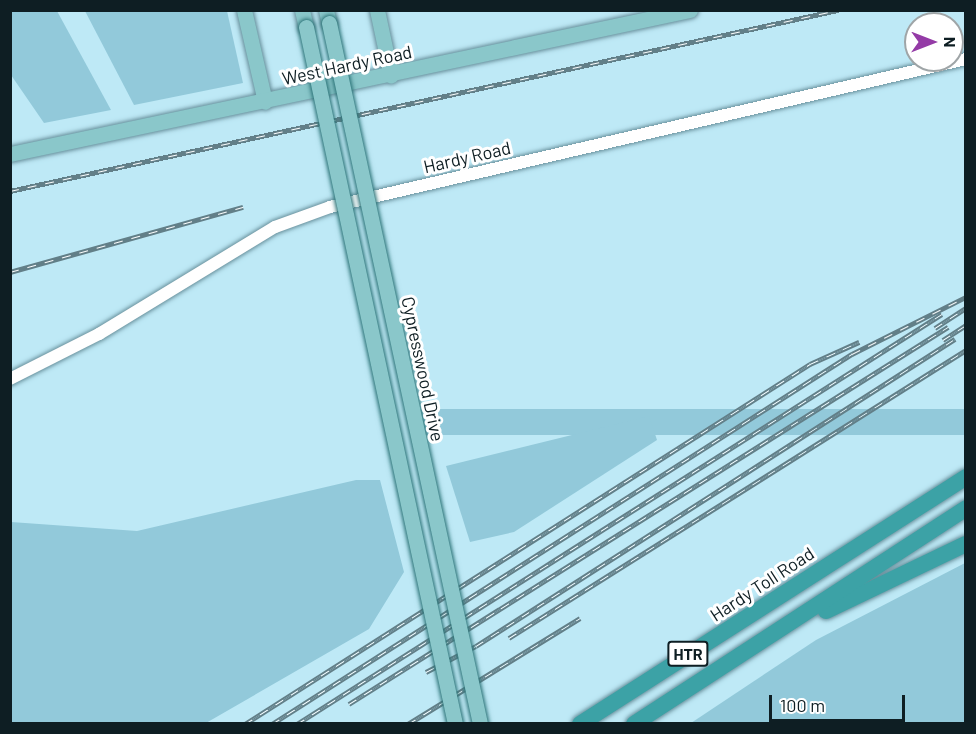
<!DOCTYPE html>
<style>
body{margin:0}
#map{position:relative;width:976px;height:734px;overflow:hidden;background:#bee9f6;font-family:Barlow,sans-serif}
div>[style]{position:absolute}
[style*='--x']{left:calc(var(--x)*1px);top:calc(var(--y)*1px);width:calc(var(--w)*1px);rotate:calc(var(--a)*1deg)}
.green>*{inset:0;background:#92c9da;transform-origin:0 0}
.roads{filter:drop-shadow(0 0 2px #68909c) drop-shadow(0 0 2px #68909c)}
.minor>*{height:12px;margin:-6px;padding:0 6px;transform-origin:6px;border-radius:6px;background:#fff}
.major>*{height:15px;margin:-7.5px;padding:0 7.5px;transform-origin:7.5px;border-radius:7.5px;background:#8ac7ca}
.highway>*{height:16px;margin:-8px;padding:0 8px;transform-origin:8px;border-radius:8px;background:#3ca2a6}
.rail>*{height:5px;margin-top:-2.5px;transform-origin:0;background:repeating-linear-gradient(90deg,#fff 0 9px,#627f88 0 18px);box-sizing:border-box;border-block:2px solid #627f88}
.bridges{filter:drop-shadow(0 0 2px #2c7478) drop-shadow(0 0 2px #2c7478)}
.major-bridge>*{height:15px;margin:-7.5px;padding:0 7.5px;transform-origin:7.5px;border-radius:7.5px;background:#8ac7ca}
span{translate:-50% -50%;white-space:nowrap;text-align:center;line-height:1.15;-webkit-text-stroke:6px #fff;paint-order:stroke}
.shield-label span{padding:2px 4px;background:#fff;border:2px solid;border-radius:4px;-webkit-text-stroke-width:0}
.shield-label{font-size:16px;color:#0e1e23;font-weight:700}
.street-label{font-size:18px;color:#0e1e23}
.frame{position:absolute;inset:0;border:12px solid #0e1e23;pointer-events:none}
.north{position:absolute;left:904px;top:12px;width:60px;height:60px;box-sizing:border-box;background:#fff;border:2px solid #9fa5a7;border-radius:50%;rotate:90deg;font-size:16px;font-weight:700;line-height:24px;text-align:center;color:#0e1e23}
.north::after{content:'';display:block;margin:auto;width:21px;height:27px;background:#943ba6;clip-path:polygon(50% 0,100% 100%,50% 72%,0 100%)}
.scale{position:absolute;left:769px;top:695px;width:136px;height:27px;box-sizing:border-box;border:3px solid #0e1e23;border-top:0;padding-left:8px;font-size:18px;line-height:21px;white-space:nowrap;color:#0e1e23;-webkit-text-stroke:4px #fff;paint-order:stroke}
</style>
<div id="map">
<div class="green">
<i style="clip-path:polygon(10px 11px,57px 11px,111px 110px,44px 123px,11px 75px)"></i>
<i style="clip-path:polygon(85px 11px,227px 11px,243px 83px,134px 105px)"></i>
<i style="left:965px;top:409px;width:26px;height:553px;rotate:90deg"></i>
<i style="clip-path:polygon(649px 416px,657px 440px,514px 532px,470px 542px,446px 466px)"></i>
<i style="clip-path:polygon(356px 480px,380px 480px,404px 572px,369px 629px,206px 723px,11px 723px,11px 522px,137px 531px)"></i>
<i style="clip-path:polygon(965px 563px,965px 723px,691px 723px,816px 640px)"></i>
</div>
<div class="roads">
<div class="minor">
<i style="--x:10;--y:379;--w:100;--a:-26.8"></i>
<i style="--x:99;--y:334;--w:206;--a:-31.3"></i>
<i style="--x:275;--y:227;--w:59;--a:-20"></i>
<i style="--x:330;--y:207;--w:653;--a:-13.1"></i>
</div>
<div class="major">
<i style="--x:244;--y:10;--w:94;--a:77.1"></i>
<i style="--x:302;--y:10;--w:17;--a:77"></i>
<i style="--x:326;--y:10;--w:13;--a:77"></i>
<i style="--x:377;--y:10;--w:67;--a:78"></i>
<i style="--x:10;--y:154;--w:695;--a:-11.96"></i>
</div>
<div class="highway">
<i style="--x:826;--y:611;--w:155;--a:-25.6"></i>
<i style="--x:580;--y:724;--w:458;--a:-32.6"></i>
<i style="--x:634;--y:724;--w:396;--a:-33"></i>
</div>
</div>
<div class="rail">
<i style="--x:10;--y:191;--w:848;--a:-12.33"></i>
<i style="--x:10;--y:272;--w:242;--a:-15.6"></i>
<i style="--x:935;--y:328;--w:37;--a:-33"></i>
<i style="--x:943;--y:340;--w:27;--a:-33"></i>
<i style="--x:509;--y:638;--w:540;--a:-32.22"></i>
<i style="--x:426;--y:672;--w:56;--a:-27.5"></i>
<i style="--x:476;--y:646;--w:569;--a:-32.66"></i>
<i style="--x:349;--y:704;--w:708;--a:-32.19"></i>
<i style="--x:245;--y:724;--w:670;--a:-32.5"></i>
<i style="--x:810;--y:364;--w:54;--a:-24.2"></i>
<i style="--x:272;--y:724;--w:688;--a:-32.54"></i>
<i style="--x:852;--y:354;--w:127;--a:-26.6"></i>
<i style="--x:297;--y:724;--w:764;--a:-32.44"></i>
<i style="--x:408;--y:724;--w:202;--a:-31.6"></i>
</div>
<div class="bridges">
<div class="major-bridge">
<i style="--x:329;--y:23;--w:717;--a:77.84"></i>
<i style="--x:306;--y:27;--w:713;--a:77.93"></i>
</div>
</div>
<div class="shield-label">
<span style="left:688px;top:654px">HTR</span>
</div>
<div class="street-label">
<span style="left:347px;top:65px;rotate:-12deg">West Hardy Road</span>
<span style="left:467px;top:157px;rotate:-13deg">Hardy Road</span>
<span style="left:423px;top:369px;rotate:78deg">Cypresswood Drive</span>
<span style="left:762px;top:584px;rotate:-33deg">Hardy Toll Road</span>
</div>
<div class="frame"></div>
<div class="north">N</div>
<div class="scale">100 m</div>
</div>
